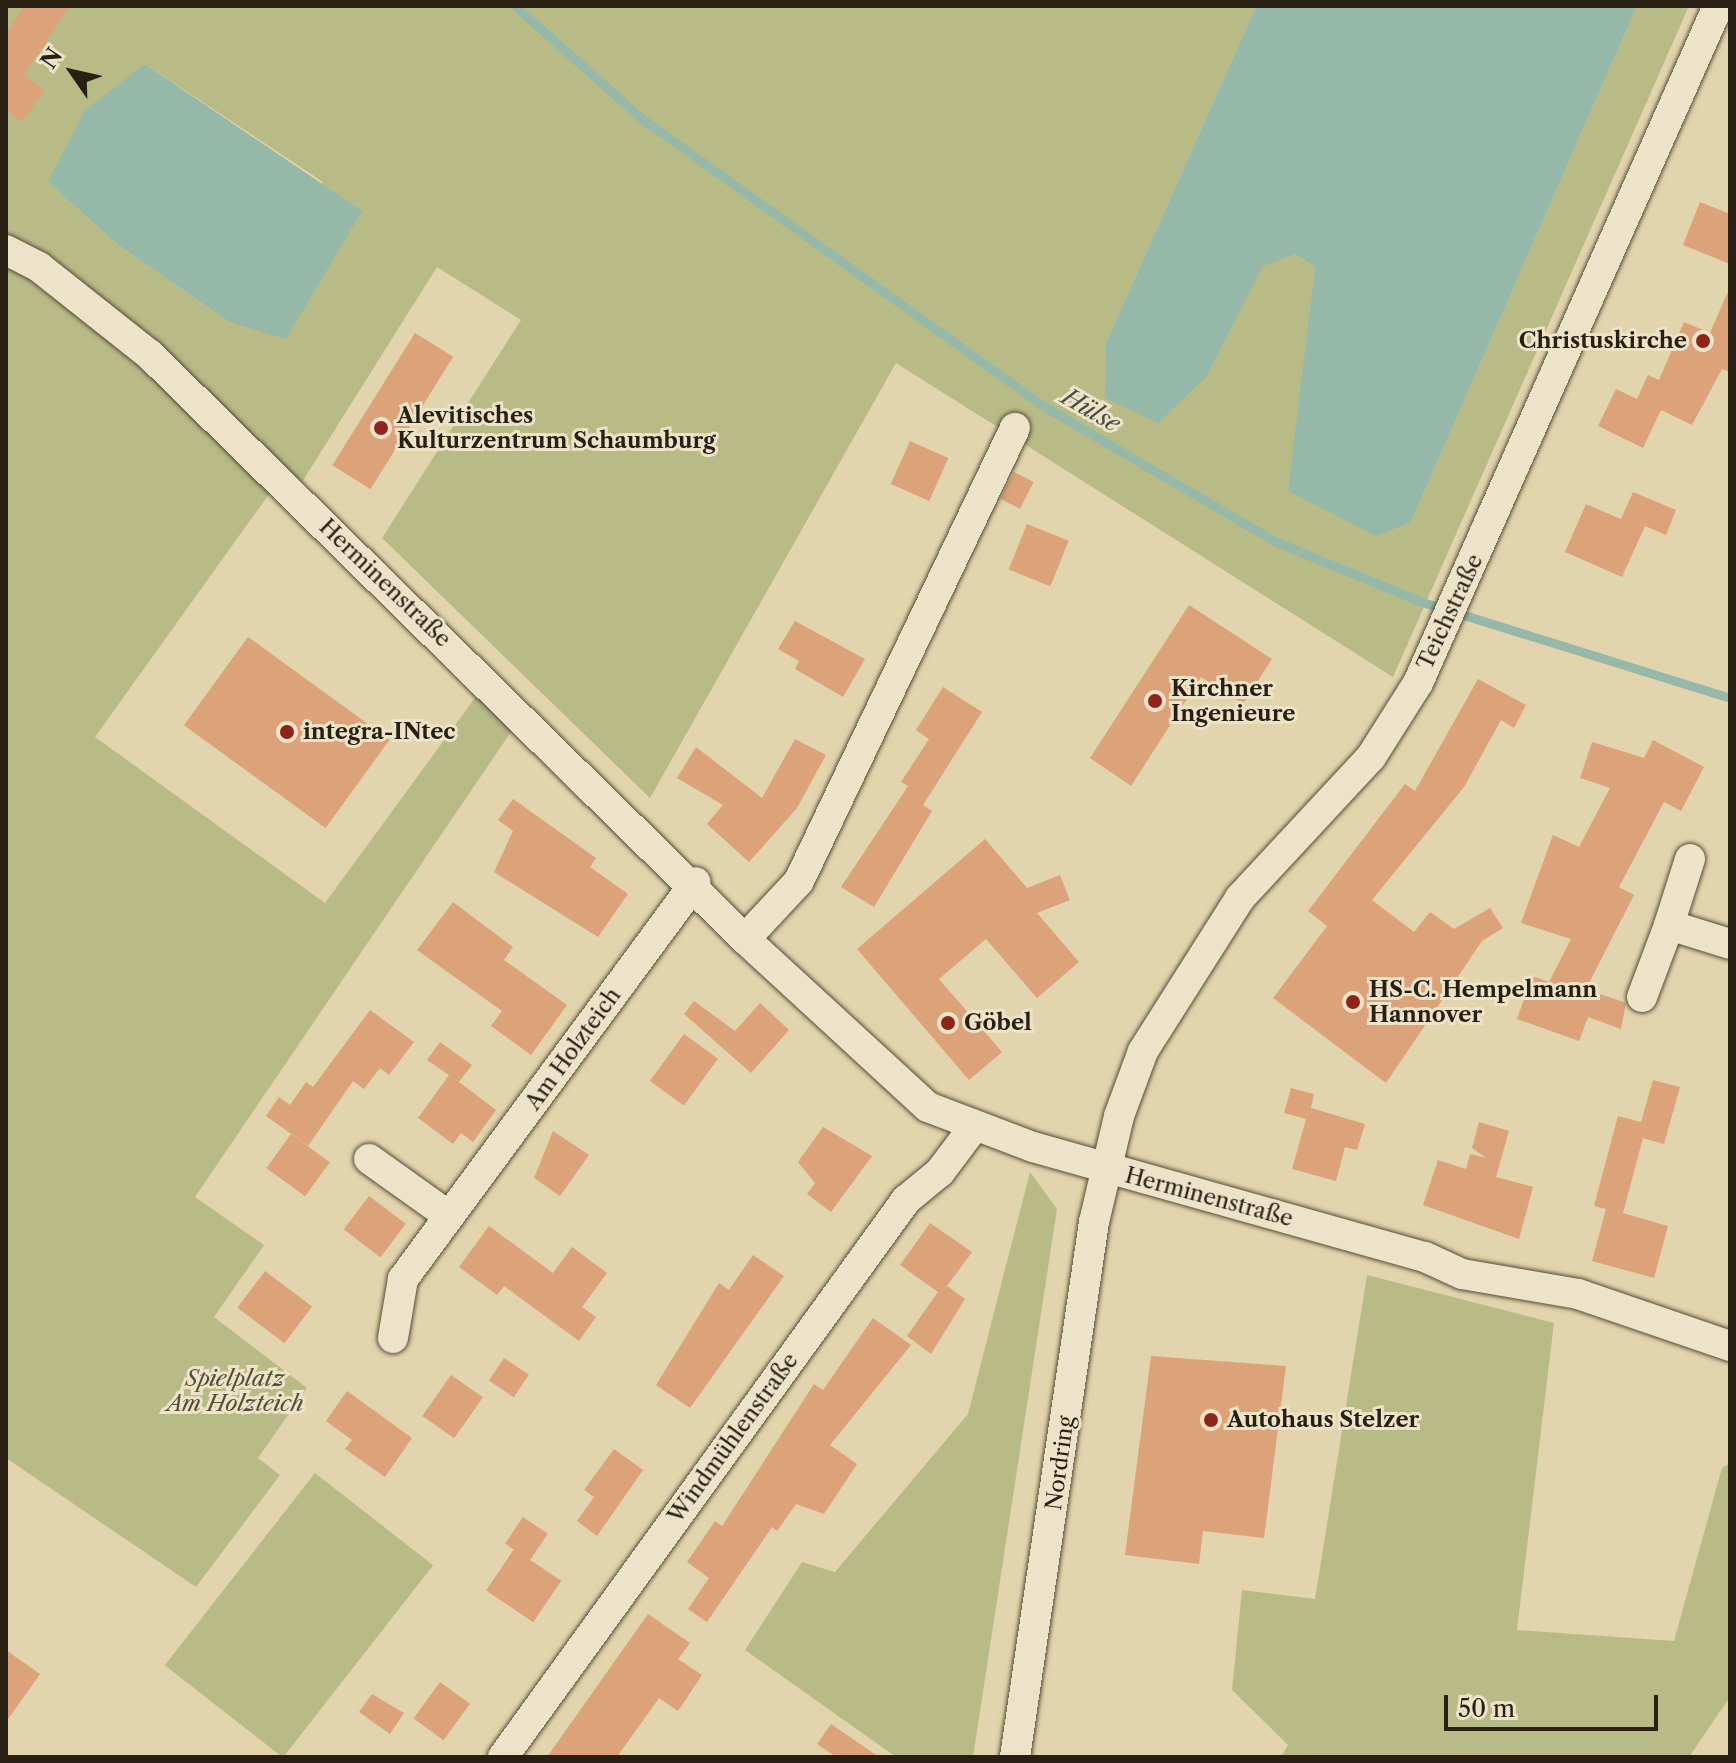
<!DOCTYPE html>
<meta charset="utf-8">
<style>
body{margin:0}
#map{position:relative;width:1736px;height:1763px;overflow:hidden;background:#e2d4ac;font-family:"Libre Caslon Text",serif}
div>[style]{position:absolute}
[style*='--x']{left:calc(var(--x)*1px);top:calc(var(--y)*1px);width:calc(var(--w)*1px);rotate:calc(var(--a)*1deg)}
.green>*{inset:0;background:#b9bb86;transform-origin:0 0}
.water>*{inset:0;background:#95b8a8}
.stream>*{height:9px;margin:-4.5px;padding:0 4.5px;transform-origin:4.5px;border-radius:4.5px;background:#95b8a8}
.building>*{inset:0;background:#dca27a;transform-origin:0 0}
.roads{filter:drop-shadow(0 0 2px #574d39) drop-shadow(0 0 2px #574d39)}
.minor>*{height:30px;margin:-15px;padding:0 15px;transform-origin:15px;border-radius:15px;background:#ece3c9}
.dots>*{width:22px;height:22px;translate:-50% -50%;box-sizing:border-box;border:4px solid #ece3c9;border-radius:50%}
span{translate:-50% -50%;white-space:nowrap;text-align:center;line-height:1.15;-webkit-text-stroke:6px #ece3c9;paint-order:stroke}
.poi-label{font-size:22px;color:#292013;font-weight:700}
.right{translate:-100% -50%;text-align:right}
.left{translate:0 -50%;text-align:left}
.street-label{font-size:22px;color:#292013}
.park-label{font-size:22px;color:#544e36;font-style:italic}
.water-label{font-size:24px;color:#494e40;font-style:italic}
.frame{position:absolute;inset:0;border:8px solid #292013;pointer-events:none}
.north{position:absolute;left:32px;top:32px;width:80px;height:80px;-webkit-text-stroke:6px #ece3c9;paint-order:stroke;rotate:304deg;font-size:22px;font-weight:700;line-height:32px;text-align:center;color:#292013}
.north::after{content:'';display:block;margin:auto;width:28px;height:36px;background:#292013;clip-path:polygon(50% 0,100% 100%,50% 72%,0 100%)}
.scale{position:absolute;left:1444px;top:1695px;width:214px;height:36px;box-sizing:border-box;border:4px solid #292013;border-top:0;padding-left:10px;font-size:24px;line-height:28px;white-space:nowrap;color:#292013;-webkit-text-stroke:6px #ece3c9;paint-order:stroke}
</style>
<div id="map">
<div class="green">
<i style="clip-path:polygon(evenodd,6px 6px,1256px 6px,1106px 343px,1207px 376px,1263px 265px,1295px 254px,1315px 267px,1289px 491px,1411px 522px,1637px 6px,1689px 6px,1393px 677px,896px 363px,650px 798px,382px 538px,521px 320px,437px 267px,302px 482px,287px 469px,95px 737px,325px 903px,480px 691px,515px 726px,195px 1197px,264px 1245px,214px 1317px,307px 1388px,258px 1458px,280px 1475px,196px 1587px,6px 1458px,6px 6px,145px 64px,323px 182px,229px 322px,114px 242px,48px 182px,145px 64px)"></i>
<i style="clip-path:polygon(1030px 1172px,1057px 1209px,973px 1757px,896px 1757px,745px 1650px,802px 1562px,835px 1572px,968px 1414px)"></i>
<i style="clip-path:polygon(1367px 1275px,1554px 1323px,1517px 1630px,1674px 1641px,1722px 1468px,1730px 1463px,1730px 1697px,1689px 1757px,1281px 1757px,1288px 1745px,1232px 1690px,1242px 1590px,1315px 1599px)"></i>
<i style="left:315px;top:1473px;width:150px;height:244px;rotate:38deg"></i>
</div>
<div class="water">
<i style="clip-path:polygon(1256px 6px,1637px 6px,1411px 522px,1376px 536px,1288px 491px,1315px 267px,1295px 254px,1263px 266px,1207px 376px,1158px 423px,1105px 398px,1106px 343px)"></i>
<i style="clip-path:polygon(145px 64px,362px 211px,286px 339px,229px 322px,114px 242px,48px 182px,84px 111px)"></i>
</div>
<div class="stream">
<i style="--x:515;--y:6;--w:169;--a:41.6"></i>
<i style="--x:641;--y:118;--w:491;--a:35.6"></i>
<i style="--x:1040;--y:404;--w:271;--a:30.3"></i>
<i style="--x:1274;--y:541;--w:160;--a:22.4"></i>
<i style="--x:1422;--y:602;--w:323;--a:17.3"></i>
</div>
<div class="building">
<i style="clip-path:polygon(24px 6px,70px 6px,24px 75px,45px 90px,22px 122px,6px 110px,6px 34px)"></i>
<i style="clip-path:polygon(1700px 202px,1730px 214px,1730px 264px,1683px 245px)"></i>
<i style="clip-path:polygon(1730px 287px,1730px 372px,1722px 369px,1692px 425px,1661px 410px,1643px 448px,1598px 426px,1616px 389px,1637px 399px,1648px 375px,1659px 380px,1684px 322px,1710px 333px)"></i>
<i style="left:415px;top:333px;width:45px;height:156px;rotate:32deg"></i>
<i style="left:910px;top:441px;width:42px;height:47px;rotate:24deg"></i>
<i style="left:1014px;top:472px;width:22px;height:30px;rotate:27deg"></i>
<i style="clip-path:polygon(1633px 492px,1676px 510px,1666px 535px,1645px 526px,1622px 577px,1565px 552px,1586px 504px,1621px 519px)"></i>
<i style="left:1027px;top:524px;width:45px;height:49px;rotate:22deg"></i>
<i style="clip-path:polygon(1189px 605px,1272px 659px,1243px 704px,1201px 677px,1131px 786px,1090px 758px)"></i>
<i style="clip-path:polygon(795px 621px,865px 659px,843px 697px,795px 669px,799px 661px,778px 649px)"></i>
<i style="left:248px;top:637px;width:175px;height:109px;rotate:36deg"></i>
<i style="clip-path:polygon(1478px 679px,1526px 705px,1514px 728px,1501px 720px,1464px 787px,1372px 900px,1414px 932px,1430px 912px,1454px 929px,1490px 908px,1503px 928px,1482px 941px,1386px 1083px,1273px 998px,1327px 926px,1308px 911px,1405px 784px,1415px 791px)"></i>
<i style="clip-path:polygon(943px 687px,982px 712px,923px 805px,932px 811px,874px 907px,841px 887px,908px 786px,901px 782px,929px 739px,916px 730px)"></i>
<i style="clip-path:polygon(795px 739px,826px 755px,797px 808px,749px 862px,707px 824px,723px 805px,677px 778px,696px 747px,762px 798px)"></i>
<i style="clip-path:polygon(1653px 740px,1704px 767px,1681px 811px,1664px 802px,1619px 887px,1634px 895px,1586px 989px,1626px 1003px,1621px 1029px,1588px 1017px,1579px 1041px,1517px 1019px,1532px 976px,1549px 982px,1571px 939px,1521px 923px,1553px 835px,1579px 847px,1610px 788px,1580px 778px,1592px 742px,1644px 758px)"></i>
<i style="clip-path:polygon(513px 799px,596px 858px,590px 867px,628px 894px,598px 937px,494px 872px,513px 831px,498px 820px)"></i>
<i style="clip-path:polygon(985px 839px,1027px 888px,1060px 875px,1070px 900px,1037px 913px,1079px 962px,1037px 998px,986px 939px,939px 979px,1002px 1052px,969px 1080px,857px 949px)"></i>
<i style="clip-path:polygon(453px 902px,513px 947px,504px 960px,567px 1005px,531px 1055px,491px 1026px,502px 1011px,417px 950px)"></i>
<i style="clip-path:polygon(694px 1001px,735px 1031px,760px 1003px,789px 1030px,751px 1073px,684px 1014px)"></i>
<i style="clip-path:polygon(370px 1010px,414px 1042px,389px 1075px,380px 1068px,364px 1089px,353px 1081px,308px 1146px,266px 1116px,279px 1097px,290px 1105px,306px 1082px,313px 1087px)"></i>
<i style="left:684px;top:1034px;width:42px;height:58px;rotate:36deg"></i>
<i style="clip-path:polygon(440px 1042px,472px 1065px,459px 1082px,496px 1110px,473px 1142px,461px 1133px,453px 1144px,418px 1118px,449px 1075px,427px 1060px)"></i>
<i style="clip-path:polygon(1653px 1080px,1680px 1087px,1664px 1144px,1643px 1138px,1623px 1213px,1612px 1210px,1668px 1226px,1654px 1278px,1592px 1261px,1606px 1209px,1594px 1206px,1618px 1116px,1641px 1122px)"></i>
<i style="clip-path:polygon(1291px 1088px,1314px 1094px,1311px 1108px,1365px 1124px,1357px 1150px,1345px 1147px,1336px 1181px,1292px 1169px,1306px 1119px,1284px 1113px)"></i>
<i style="clip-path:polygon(1479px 1122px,1509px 1131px,1496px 1177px,1533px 1187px,1519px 1239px,1423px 1205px,1438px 1160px,1466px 1169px,1470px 1154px,1486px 1158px,1472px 1148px)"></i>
<i style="clip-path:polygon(823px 1127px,872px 1156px,831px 1212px,807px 1194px,815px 1183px,798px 1162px)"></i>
<i style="clip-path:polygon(553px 1131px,589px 1155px,560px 1196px,534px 1178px)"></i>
<i style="left:291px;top:1134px;width:48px;height:42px;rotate:36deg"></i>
<i style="left:369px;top:1196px;width:46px;height:42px;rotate:37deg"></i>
<i style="clip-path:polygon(930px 1223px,972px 1252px,947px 1286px,965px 1299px,931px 1354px,907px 1336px,938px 1292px,900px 1265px)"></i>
<i style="clip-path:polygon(489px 1226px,553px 1273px,572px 1247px,607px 1273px,582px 1307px,596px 1317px,579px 1341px,504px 1286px,497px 1295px,459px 1267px)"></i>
<i style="clip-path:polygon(753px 1255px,784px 1276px,690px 1408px,656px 1385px,719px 1283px,729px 1290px)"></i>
<i style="left:265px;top:1271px;width:59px;height:46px;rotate:37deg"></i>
<i style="clip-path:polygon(873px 1318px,911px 1345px,830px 1445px,857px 1464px,824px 1514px,796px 1504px,777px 1531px,772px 1527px,707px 1622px,688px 1609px,709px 1578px,687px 1562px,715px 1521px,722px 1526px,814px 1384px,823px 1390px)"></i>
<i style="clip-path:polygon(1151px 1356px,1286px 1366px,1264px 1538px,1203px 1531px,1199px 1564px,1125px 1555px)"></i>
<i style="left:504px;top:1358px;width:30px;height:27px;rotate:34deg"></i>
<i style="left:451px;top:1375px;width:39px;height:50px;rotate:35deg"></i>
<i style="clip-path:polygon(347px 1391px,412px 1438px,385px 1477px,345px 1449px,352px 1440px,326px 1421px)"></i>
<i style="clip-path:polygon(614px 1449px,643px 1470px,597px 1536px,577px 1521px,594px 1497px,584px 1490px)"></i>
<i style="left:523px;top:1517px;width:30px;height:32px;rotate:34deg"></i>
<i style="left:514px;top:1549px;width:57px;height:50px;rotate:34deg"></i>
<i style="clip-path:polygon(648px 1614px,690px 1643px,678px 1659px,702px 1675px,678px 1711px,659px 1698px,617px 1757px,547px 1757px)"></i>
<i style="clip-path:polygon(6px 1650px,40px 1674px,6px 1722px)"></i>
<i style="left:440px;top:1682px;width:37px;height:45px;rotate:36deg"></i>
<i style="clip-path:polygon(372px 1694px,404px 1713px,390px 1734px,359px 1712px)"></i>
<i style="clip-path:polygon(831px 1724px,879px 1757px,836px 1757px,817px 1744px)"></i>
</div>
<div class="roads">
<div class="minor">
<i style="--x:6;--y:250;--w:37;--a:27"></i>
<i style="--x:39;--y:267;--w:142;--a:38.4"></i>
<i style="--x:150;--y:355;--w:834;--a:44.47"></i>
<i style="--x:745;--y:939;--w:248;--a:42.6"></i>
<i style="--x:928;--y:1107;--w:112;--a:20.9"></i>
<i style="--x:1033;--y:1147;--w:407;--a:15.7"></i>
<i style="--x:1425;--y:1257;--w:41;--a:24.7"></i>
<i style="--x:1462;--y:1274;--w:118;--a:9.8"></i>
<i style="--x:1578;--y:1294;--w:161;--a:18.9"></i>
<i style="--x:1690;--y:859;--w:69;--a:107.7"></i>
<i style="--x:1669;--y:925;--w:64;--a:17.3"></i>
<i style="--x:745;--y:939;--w:79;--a:-47"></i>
<i style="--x:799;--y:881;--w:502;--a:-64.51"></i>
<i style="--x:1642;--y:997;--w:77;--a:-69.4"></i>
<i style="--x:369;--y:1159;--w:98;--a:35.5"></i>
<i style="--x:393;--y:1338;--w:60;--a:-80.4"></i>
<i style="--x:403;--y:1279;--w:493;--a:-53.6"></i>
<i style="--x:503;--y:1757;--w:688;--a:-54.11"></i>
<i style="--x:906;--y:1200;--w:44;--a:-39.5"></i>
<i style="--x:940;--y:1172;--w:55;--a:-53.1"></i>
<i style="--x:1015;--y:1757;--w:541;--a:-81.6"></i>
<i style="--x:1094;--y:1222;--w:109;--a:-76.7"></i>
<i style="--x:1119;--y:1116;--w:69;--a:-69.7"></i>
<i style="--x:1143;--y:1051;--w:181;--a:-57.6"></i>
<i style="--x:1240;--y:898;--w:192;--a:-47.1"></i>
<i style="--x:1371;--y:757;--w:88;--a:-57.6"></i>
<i style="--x:1418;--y:683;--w:740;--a:-66.1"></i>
</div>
</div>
<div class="dots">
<i style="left:1703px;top:341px;background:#8f2418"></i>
<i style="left:381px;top:428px;background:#8f2418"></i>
<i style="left:1155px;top:701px;background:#8f2418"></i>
<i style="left:287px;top:732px;background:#8f2418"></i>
<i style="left:1353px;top:1002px;background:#8f2418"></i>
<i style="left:948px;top:1023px;background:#8f2418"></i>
<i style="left:1211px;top:1420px;background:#8f2418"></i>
</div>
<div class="poi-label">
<span class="right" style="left:1687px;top:341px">Christuskirche</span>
<span class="left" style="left:397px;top:428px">Alevitisches<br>Kulturzentrum Schaumburg</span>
<span class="left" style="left:1171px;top:701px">Kirchner<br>Ingenieure</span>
<span class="left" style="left:303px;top:732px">integra-INtec</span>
<span class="left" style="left:1369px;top:1002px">HS-C. Hempelmann<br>Hannover</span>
<span class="left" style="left:964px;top:1023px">Göbel</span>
<span class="left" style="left:1227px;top:1420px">Autohaus Stelzer</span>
</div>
<div class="street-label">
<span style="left:385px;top:583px;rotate:44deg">Herminenstraße</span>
<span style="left:1450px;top:612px;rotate:-65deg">Teichstraße</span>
<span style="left:573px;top:1049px;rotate:-54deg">Am Holzteich</span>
<span style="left:1209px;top:1197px;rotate:15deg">Herminenstraße</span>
<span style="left:733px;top:1438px;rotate:-54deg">Windmühlenstraße</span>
<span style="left:1060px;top:1463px;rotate:-82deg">Nordring</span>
</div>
<div class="park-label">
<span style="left:235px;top:1391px">Spielplatz<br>Am Holzteich</span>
</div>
<div class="water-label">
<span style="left:1091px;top:410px;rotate:30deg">Hülse</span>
</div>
<div class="frame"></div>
<div class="north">N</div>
<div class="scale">50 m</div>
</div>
